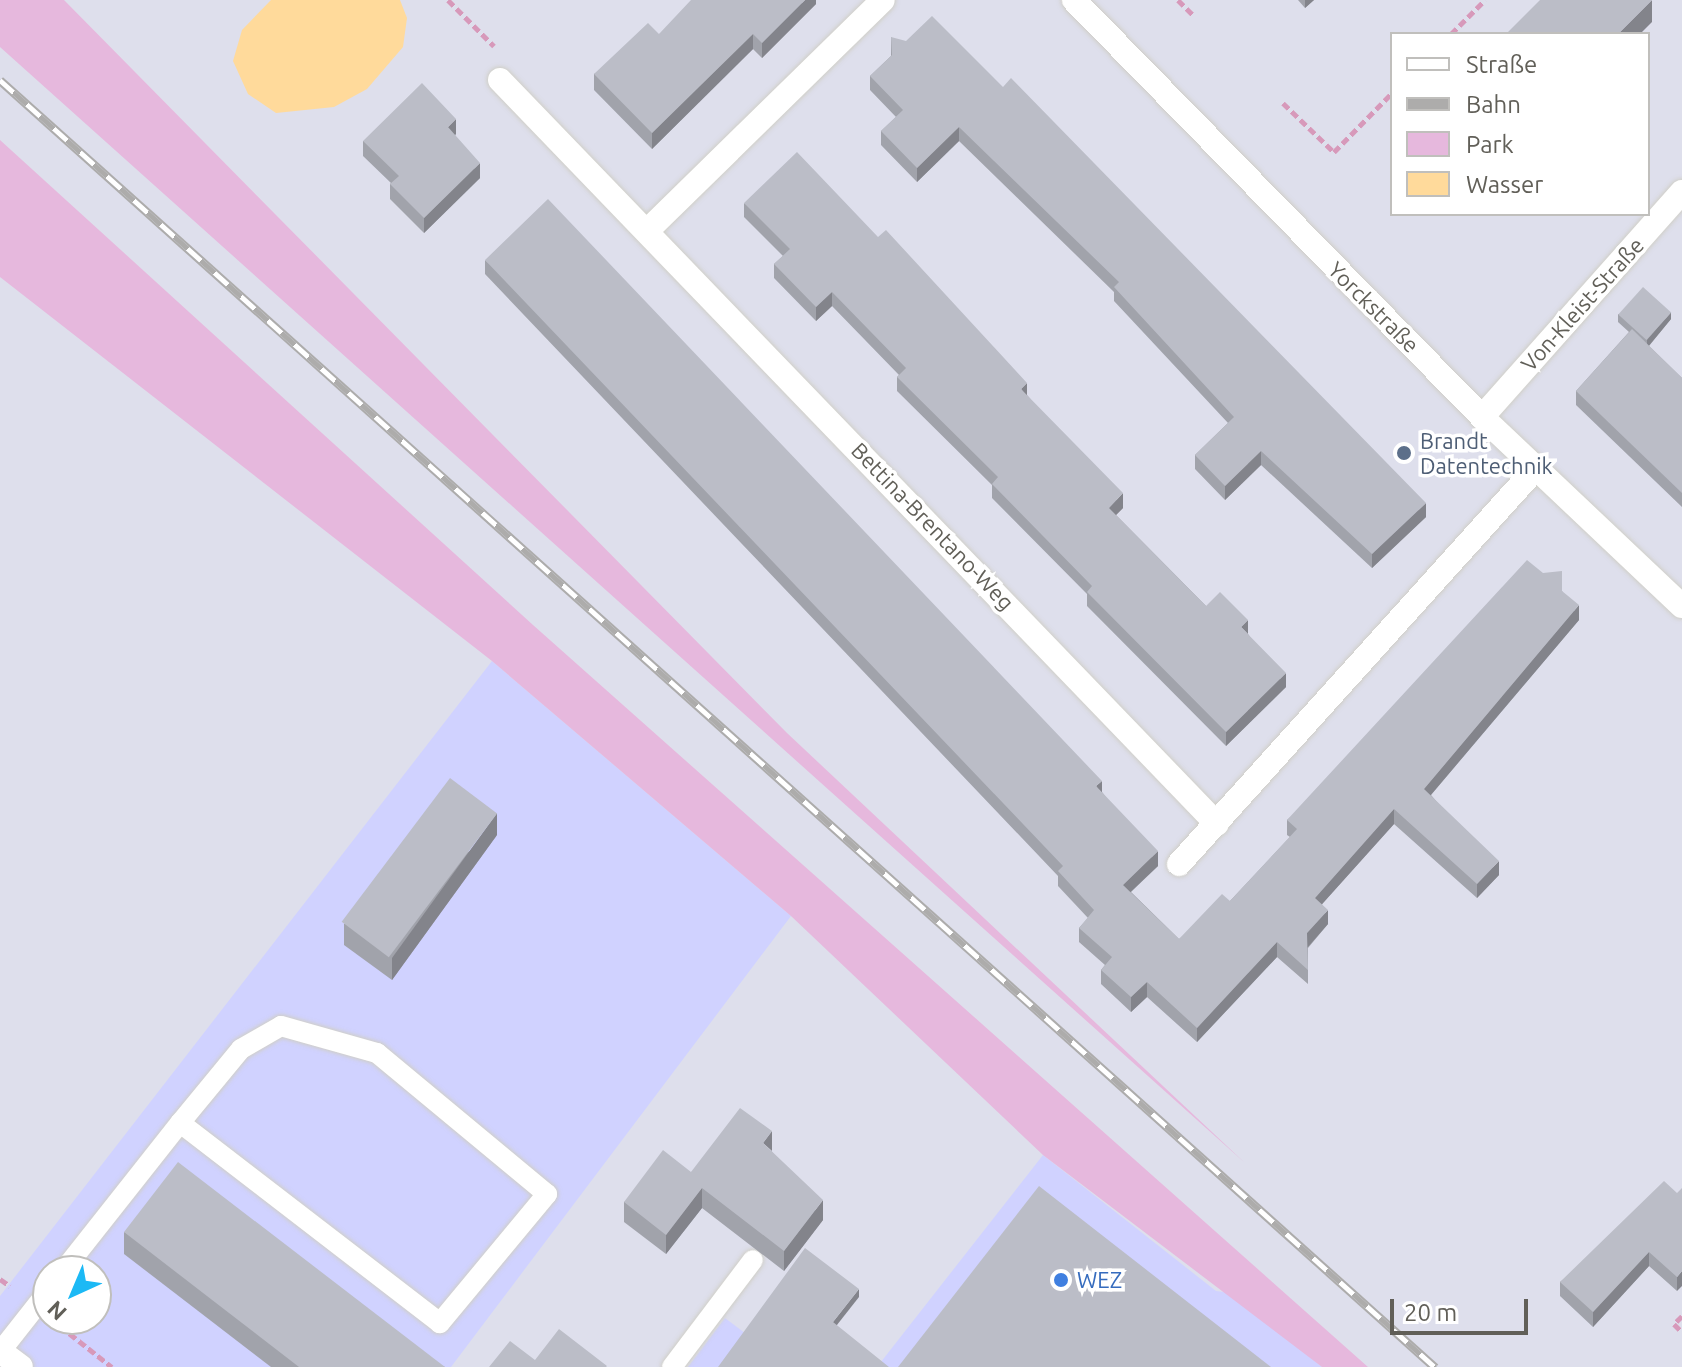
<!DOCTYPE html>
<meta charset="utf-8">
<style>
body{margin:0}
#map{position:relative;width:1682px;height:1367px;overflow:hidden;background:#dedfec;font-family:Ubuntu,sans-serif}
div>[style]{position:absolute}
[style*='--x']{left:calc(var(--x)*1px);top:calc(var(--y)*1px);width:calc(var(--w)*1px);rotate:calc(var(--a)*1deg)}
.commercial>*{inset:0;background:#d0d2ff}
.green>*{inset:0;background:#e6b8dd}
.water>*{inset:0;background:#ffda9b}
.path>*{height:5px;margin-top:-2.5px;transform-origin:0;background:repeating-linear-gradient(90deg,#d799ba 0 8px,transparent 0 12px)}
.roads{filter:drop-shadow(0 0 2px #d0cfc8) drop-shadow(0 0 2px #d0cfc8)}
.lane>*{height:20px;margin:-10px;padding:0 10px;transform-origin:10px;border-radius:10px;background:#fff}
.street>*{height:24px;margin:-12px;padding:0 12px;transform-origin:12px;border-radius:12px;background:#fff}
.secondary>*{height:24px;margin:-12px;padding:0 12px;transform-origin:12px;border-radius:12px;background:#fff}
.rail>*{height:9px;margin-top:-4.5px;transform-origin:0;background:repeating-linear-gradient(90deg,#fff 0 18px,#adacab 0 36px);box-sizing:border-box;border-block:2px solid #adacab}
.wall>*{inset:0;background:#a1a3ab}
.shaded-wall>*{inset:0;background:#83848b}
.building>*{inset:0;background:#bbbdc7;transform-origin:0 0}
.dots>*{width:22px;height:22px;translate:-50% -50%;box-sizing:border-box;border:4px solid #fff;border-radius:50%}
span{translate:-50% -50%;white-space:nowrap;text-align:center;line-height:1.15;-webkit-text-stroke:7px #fff;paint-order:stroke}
.street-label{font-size:22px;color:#615f58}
.service-label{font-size:22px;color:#4e5e75}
.left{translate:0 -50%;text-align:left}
.shop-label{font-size:22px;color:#366cbe}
.legend{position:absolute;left:1390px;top:32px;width:260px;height:184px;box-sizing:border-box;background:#fff;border:2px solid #c0bfbc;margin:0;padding:10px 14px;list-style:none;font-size:24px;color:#615f58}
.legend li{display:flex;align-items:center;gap:16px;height:40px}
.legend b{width:40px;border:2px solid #c0bfbc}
.north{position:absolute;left:32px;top:1255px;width:80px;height:80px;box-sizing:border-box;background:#fff;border:2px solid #c0bfbc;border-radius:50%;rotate:224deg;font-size:22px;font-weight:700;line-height:32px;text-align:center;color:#615f58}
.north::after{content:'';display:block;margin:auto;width:28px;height:36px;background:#1cb9f5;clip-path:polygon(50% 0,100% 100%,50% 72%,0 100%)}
.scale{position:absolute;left:1390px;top:1299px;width:138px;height:36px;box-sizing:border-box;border:4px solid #615f58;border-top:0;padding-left:10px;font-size:24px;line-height:28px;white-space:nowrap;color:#615f58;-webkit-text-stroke:6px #fff;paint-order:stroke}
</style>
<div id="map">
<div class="commercial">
<i style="clip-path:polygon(evenodd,492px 661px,791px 916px,451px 1367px,0 1367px,0 1296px,492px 661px,48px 1271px,96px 1271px,96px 1319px,48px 1319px,48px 1271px)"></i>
<i style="clip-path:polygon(1043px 1155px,1216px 1291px,1232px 1293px,1322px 1367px,877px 1367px)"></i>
<i style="clip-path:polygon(725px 1318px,790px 1367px,688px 1367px)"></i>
</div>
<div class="green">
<i style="clip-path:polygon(0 0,64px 0,787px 733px,1245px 1163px,0 47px)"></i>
<i style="clip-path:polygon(0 140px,533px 625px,1368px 1367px,1322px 1367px,1043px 1155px,791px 916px,492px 661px,0 277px)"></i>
</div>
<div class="water">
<i style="clip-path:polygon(271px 0,400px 0,407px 18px,403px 47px,367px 89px,334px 107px,276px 113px,248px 94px,233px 61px,242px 30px)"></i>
</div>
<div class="path">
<i style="--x:448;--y:0;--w:65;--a:45"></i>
<i style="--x:1178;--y:0;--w:21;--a:45"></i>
<i style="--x:1451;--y:34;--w:48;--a:-45"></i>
<i style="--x:1283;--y:103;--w:71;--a:43.9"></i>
<i style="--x:1334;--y:152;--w:83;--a:-45.5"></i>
<i style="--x:0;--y:1279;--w:12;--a:35"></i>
<i style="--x:1682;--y:1316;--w:11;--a:135"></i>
<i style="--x:1674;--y:1324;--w:11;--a:45"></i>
<i style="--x:60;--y:1326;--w:66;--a:38.3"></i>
</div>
<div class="roads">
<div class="lane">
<i style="--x:63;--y:1271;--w:189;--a:-51.7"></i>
<i style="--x:180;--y:1123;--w:96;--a:-50.5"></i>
<i style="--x:241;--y:1049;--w:46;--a:-29.9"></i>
<i style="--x:281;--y:1026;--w:100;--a:15.7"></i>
<i style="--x:377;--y:1053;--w:221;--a:39.7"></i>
<i style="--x:547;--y:1194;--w:168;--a:129.7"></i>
<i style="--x:440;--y:1323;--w:328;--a:-142.4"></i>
<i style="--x:0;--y:1352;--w:78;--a:-51.8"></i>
<i style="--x:672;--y:1367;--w:134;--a:-52.9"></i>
</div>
<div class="street">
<i style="--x:1074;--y:0;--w:583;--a:45.63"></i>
<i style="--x:1482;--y:417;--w:275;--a:43.4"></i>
<i style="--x:500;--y:80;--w:1033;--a:46.06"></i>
<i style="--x:649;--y:229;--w:327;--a:-44.4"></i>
<i style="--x:1482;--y:417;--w:301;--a:-48.4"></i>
<i style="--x:1179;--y:864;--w:533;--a:-47.96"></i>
</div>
<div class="secondary">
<i style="--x:0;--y:1351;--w:26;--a:37"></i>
</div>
</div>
<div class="rail">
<i style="--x:0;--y:80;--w:1928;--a:41.89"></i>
</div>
<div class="wall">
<i style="clip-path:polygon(816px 0,816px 4px,762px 58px,753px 49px,652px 149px,594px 90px,594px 74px,659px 34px)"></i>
<i style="clip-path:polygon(1298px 0,1314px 0,1305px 8px)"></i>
<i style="clip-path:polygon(891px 37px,1426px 517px,1372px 568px,1261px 465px,1225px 500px,1195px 469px,1195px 455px,1228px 423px,1114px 301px,1114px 292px,959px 141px,917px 182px,881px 145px,881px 131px,896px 117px,870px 90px,870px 76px,891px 56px)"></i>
<i style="clip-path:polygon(456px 134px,455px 135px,480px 178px,424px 233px,390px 199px,390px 184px,391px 183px,363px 156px,363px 141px)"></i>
<i style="clip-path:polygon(744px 203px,1027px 395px,1123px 508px,1116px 515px,1206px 606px,1248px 634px,1286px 687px,1226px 746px,1087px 606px,1087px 594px,992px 498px,992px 485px,897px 391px,897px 377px,899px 375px,832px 306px,816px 321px,774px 278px,774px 264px,783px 256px,744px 217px)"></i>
<i style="clip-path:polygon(485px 260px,1102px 792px,1158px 866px,1131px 892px,1179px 939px,1230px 901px,1290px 837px,1287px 835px,1287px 820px,1562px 591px,1579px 620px,1431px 795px,1499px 875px,1477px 898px,1394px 824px,1322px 904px,1328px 924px,1308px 948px,1308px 984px,1277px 957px,1197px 1042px,1147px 997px,1131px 1012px,1101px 984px,1101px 970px,1105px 965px,1079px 942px,1079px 928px,1088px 918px,1058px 886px,1058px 876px,485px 274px)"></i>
<i style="clip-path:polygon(1618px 314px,1671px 319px,1649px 346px,1682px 378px,1682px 507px,1576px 405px,1576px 391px,1629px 332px,1618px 322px)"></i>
<i style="clip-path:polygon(497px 835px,392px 980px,344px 945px,344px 924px)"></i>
<i style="clip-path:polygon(771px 1151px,823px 1220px,784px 1271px,702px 1208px,666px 1254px,624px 1222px,624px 1202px,691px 1172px)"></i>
<i style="clip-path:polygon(1677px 1193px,1677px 1291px,1649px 1266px,1593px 1327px,1560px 1296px,1560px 1282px)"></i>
<i style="clip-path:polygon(124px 1232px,445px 1367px,271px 1367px,124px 1254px)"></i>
</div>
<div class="shaded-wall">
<i style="clip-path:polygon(805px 0,816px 0,816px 4px,762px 58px,762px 43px)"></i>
<i style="clip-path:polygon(1305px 0,1314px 0,1305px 8px)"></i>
<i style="clip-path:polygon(1652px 0,1652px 22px,1640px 34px,1618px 34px)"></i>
<i style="clip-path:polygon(753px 34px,753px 49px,652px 149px,652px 133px)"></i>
<i style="clip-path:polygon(456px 119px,456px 134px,448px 142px,448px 127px)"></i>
<i style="clip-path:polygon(959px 127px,959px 141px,917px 182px,917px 168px)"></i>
<i style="clip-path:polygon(480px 163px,480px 178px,424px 233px,424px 218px)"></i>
<i style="clip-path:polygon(832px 292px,832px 306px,816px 321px,816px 307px)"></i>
<i style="clip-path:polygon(1671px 312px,1671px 319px,1647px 348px,1647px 340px)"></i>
<i style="clip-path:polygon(1027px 383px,1027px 397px,1021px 389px)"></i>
<i style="clip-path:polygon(1261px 451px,1261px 465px,1225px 500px,1225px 486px)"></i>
<i style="clip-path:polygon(1123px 493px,1123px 508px,1109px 522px,1109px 508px)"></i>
<i style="clip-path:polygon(1426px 503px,1426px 517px,1372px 568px,1372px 554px)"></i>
<i style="clip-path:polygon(1579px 605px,1579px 620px,1424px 803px,1424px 789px)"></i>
<i style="clip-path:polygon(1248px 620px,1248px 634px,1241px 627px)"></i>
<i style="clip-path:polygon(1286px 673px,1286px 687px,1226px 746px,1226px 732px)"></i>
<i style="clip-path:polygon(1102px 781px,1102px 795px,1096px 786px)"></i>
<i style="clip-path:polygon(1394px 809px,1394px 824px,1315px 912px,1315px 898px)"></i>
<i style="clip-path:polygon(497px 813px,497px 835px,392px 980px,392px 958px)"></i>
<i style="clip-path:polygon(1158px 851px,1158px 866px,1123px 899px,1123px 885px)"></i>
<i style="clip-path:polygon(1499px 861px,1499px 875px,1477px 898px,1477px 884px)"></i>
<i style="clip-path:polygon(1328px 910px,1328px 924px,1307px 948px,1307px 933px)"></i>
<i style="clip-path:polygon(1277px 942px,1277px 957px,1197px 1042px,1197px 1028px)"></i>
<i style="clip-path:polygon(1147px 982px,1147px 997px,1131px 1012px,1131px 997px)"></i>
<i style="clip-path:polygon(772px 1131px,772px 1151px,763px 1143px)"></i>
<i style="clip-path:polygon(702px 1188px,702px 1208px,666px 1254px,666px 1235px)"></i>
<i style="clip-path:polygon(823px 1200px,823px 1220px,784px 1271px,784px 1251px)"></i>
<i style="clip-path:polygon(1649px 1252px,1649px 1266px,1593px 1327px,1593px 1312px)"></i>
<i style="clip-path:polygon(1682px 1271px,1682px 1286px,1677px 1291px,1677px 1277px)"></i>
<i style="clip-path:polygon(859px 1289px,859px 1297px,833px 1330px,833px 1322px)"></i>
</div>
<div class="building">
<i style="clip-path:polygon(691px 0,805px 0,762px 43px,753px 34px,652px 133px,594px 74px,648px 23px,659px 34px)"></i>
<i style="clip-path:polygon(1540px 0,1652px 0,1618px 34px,1506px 34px)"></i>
<i style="clip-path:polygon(932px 16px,1003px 87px,1011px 78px,1426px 503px,1372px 554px,1261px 451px,1225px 486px,1195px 455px,1234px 417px,1114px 287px,1119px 282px,959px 127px,917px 168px,881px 131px,903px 110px,870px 76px,892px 55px,891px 37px,906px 41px)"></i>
<i style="clip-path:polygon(422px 83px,456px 119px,448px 127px,480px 163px,424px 218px,390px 184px,399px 176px,363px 141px)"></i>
<i style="clip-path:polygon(797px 152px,878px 237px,886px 230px,1027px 383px,1021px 389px,1123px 493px,1109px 508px,1206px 606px,1220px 592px,1248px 620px,1241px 627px,1286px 673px,1226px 732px,1087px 592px,1092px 586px,992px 484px,998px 477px,897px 377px,906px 368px,832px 292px,816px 307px,774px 264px,790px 249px,744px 203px)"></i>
<i style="clip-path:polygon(548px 199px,1102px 781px,1096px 786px,1158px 851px,1123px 885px,1179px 939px,1222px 894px,1230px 901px,1297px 829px,1287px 820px,1527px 560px,1543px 573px,1562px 571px,1562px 591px,1579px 605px,1424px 789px,1499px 861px,1477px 884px,1394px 809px,1315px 898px,1328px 910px,1307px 933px,1308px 970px,1277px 942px,1197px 1028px,1147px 982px,1131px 997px,1101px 970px,1112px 957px,1079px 928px,1094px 910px,1058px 871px,1063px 866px,485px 260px)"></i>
<i style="left:1643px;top:287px;width:38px;height:37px;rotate:42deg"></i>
<i style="clip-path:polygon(1632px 329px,1682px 378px,1682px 493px,1576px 391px)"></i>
<i style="left:450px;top:778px;width:59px;height:180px;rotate:37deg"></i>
<i style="clip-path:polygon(740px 1108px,772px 1131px,763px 1143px,823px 1200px,784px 1251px,702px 1188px,666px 1235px,624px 1202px,663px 1150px,691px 1172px)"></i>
<i style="clip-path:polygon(178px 1162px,445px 1367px,299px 1367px,124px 1232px)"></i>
<i style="clip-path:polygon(1664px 1181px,1677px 1193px,1682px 1188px,1682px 1271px,1677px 1277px,1649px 1252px,1593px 1312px,1560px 1282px)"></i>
<i style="clip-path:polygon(1039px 1186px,1271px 1367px,898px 1367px)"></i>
<i style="clip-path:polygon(805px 1248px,859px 1289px,833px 1322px,889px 1367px,718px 1367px)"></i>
<i style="clip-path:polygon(559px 1329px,607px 1366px,606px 1367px,489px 1367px,510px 1341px,535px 1360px)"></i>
</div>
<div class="dots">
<i style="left:1404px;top:453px;background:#5c6f8a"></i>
<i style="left:1061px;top:1280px;background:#3f7fe0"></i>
</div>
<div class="street-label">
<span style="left:1582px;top:304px;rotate:-48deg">Von-Kleist-Straße</span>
<span style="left:1374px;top:307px;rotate:45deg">Yorckstraße</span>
<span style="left:933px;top:526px;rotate:46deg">Bettina-Brentano-Weg</span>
</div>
<div class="service-label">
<span class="left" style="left:1420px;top:453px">Brandt<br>Datentechnik</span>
</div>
<div class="shop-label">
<span class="left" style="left:1077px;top:1280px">WEZ</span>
</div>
<ul class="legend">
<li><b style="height:10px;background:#fff"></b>Straße</li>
<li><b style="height:10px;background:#adacab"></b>Bahn</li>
<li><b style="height:22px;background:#e6b8dd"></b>Park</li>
<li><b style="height:22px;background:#ffda9b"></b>Wasser</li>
</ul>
<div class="north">N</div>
<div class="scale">20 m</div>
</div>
